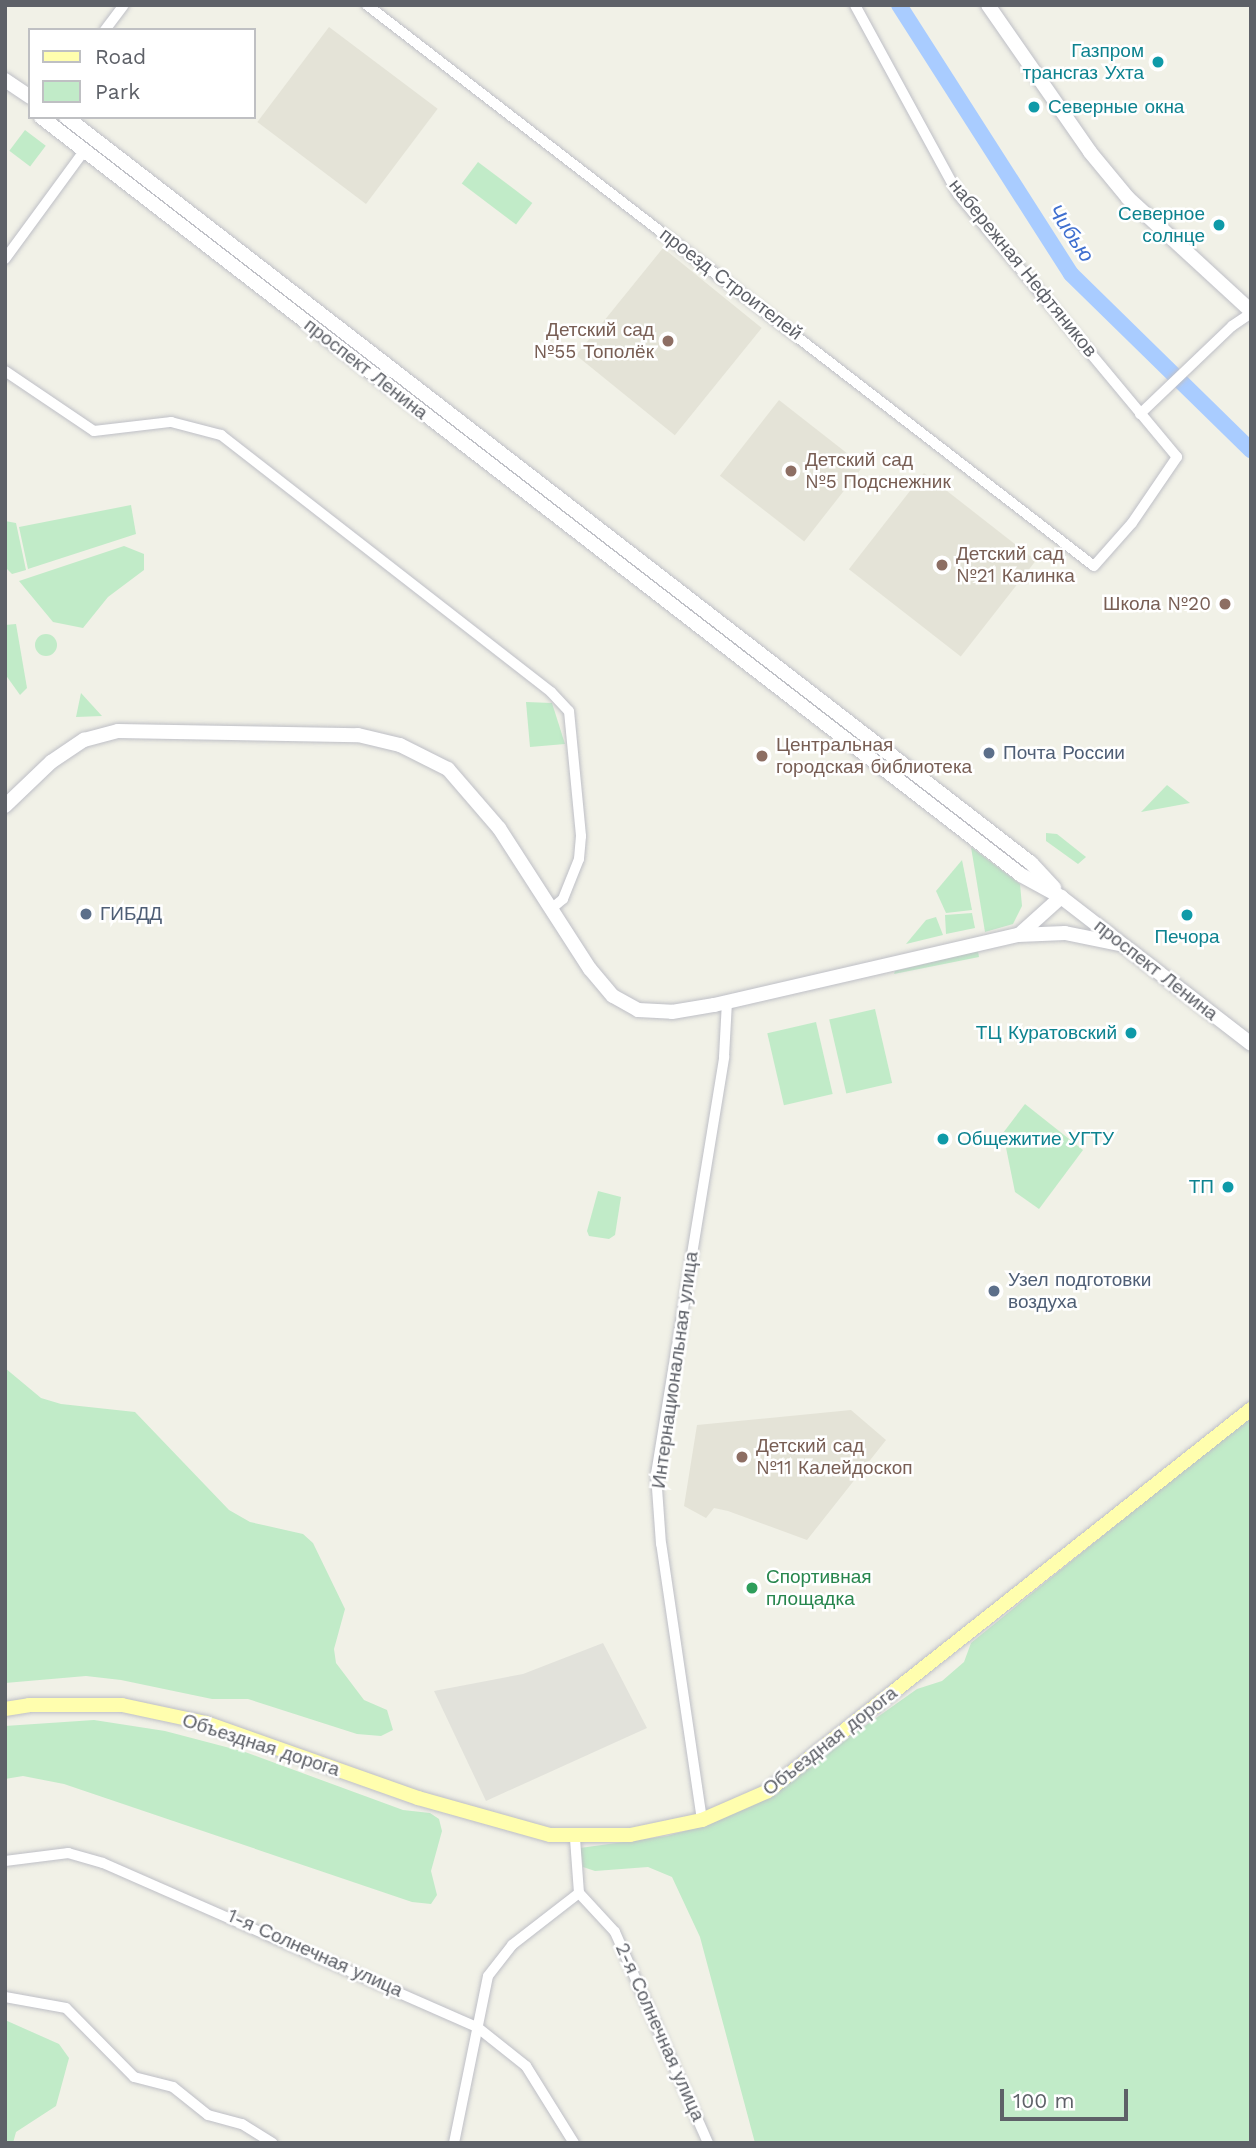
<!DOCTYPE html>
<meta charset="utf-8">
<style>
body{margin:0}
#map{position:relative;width:1256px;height:2148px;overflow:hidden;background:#f1f1e7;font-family:"Work Sans",sans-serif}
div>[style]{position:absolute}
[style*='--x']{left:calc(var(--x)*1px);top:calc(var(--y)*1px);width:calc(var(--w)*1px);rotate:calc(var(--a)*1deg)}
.industrial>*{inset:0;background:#e2e2db}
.education>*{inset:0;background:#e4e3d7;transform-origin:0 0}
.green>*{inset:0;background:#c1ebc8;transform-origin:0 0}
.round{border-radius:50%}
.river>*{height:16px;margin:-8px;padding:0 8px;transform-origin:8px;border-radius:8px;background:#a9ccff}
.roads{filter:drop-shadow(0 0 2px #bebfc6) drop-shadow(0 0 2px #bebfc6)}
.minor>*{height:10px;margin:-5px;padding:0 5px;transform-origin:5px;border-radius:5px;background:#fff}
.secondary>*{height:14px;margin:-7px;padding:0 7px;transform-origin:7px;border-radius:7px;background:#fff}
.primary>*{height:14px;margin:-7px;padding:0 7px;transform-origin:7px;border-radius:7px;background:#fffeae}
.dots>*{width:19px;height:19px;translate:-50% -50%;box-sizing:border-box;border:4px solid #fff;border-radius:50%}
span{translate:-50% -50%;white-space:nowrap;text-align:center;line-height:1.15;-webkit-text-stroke:5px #fff;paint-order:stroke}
.culture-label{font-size:19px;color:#0d838f}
.right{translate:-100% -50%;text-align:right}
.left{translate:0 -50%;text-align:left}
.street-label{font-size:19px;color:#5e6168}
.education-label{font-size:19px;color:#785e54}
.service-label{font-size:19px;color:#4e5e75}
.leisure-label{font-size:19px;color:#27864d}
.water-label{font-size:21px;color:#3f6fcf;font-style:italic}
.frame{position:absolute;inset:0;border:7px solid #5e6168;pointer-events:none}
.legend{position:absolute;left:28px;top:28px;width:228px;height:91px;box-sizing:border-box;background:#fff;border:2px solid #bfc0c3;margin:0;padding:9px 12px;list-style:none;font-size:21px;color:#5e6168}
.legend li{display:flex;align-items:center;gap:14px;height:35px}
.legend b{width:35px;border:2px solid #bfc0c3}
.scale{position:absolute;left:1000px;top:2089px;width:128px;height:32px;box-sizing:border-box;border:4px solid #5e6168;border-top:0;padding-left:9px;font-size:21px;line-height:24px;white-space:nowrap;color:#5e6168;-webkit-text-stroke:5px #fff;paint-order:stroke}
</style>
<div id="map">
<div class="industrial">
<i style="clip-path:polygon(603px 1643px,647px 1728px,486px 1801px,434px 1691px,523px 1674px)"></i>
</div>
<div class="education">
<i style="left:329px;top:27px;width:136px;height:119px;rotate:37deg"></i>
<i style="left:663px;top:248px;width:127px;height:138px;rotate:39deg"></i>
<i style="left:779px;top:400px;width:107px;height:96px;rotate:38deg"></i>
<i style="left:924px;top:473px;width:142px;height:122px;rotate:38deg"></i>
<i style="clip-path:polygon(851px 1410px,886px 1440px,807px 1540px,728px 1511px,714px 1508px,706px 1518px,684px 1506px,697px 1425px)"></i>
</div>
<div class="green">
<i style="left:25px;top:130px;width:26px;height:26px;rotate:37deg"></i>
<i style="left:478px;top:162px;width:68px;height:27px;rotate:37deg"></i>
<i style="clip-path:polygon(131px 505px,136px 534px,28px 569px,19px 527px)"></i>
<i style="clip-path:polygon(5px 521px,16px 523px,26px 570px,12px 574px,5px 567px)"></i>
<i style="clip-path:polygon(124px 546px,144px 554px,144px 570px,108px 597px,83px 628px,53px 622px,19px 581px)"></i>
<i style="clip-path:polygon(16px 624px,27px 688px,20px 695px,5px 674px,5px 625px)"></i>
<i style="left:714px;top:625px;width:223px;height:6px;rotate:38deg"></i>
<i class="round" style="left:35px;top:634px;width:22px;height:22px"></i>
<i style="clip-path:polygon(81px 693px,102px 716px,76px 717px)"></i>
<i style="clip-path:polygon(526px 702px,552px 703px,565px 744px,530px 747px)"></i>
<i style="clip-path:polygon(1167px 785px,1190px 803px,1141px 812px)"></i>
<i style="clip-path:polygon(1046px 833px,1057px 834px,1086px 857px,1078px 864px,1046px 841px)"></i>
<i style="clip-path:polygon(971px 847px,1020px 884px,1022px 906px,1013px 924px,985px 932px)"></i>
<i style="clip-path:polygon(962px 860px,972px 910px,946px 913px,936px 891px)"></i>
<i style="clip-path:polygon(972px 913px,975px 928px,946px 934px,945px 915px)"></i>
<i style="clip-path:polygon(936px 917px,943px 935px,906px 944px,926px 920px)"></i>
<i style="clip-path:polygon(978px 951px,979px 957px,894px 974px,895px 971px)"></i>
<i style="left:875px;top:1009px;width:76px;height:47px;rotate:77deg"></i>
<i style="left:816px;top:1022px;width:74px;height:50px;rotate:77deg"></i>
<i style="clip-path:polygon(1025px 1104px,1083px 1150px,1039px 1209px,1015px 1192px,1003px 1133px)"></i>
<i style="clip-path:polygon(598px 1191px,621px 1197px,615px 1235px,609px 1239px,589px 1236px,587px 1231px)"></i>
<i style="clip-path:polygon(5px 1368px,41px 1398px,61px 1404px,135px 1412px,229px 1510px,250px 1522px,303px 1534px,313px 1543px,345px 1609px,334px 1649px,336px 1663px,364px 1700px,387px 1710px,393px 1730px,381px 1736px,357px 1734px,248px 1699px,212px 1699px,121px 1680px,86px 1676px,5px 1683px)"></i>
<i style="clip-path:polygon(1251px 1415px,1251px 2143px,755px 2143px,700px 1937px,672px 1877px,648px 1867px,595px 1871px,583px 1867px,580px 1848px,667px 1836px,711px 1824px,776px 1789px,917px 1689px,942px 1681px,964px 1662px,971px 1643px)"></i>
<i style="clip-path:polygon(94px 1720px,165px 1731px,245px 1752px,403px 1810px,430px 1813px,439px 1819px,442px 1831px,431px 1871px,437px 1895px,431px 1904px,412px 1902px,64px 1784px,23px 1776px,5px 1779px,5px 1726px)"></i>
<i style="clip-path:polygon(5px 2020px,59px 2044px,69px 2058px,56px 2106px,16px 2132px,13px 2143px,5px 2143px)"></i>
</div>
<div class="river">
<i style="--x:899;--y:5;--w:319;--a:57.4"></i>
<i style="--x:1071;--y:274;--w:252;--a:44.4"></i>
</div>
<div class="roads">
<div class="minor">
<i style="--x:367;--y:5;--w:918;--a:37.66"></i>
<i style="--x:1094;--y:566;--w:57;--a:-48.5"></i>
<i style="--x:1132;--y:523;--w:80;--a:-55.7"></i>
<i style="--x:1177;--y:457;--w:342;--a:-129.8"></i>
<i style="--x:958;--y:194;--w:215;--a:-118.6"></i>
<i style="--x:105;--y:30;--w:31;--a:-53"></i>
<i style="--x:5;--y:259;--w:134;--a:-53.8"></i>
<i style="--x:5;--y:371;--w:107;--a:34"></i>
<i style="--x:94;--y:431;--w:78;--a:-6.7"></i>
<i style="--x:171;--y:422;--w:52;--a:14.6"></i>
<i style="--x:221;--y:435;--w:418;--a:37.9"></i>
<i style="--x:551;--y:692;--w:26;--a:47"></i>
<i style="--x:569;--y:711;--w:126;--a:84.5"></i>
<i style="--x:581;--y:836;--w:23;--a:95"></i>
<i style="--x:579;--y:859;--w:43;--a:111.8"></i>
<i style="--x:563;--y:899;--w:16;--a:140"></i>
<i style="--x:1140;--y:414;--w:127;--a:-43.7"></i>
<i style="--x:1232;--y:326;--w:23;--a:-34"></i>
<i style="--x:702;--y:1820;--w:279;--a:-98.4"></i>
<i style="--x:661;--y:1544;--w:70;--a:-94.1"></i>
<i style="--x:656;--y:1474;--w:423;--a:-80.7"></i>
<i style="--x:724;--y:1057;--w:55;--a:-86.9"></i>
<i style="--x:5;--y:1861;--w:64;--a:-7.2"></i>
<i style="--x:68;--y:1853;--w:36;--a:16"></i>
<i style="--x:103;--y:1863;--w:408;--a:23.7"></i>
<i style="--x:477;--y:2027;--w:63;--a:38.5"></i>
<i style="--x:526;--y:2066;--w:91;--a:58.1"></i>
<i style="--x:579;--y:1893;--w:53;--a:47.3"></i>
<i style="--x:615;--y:1932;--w:231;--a:66.2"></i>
<i style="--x:5;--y:1997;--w:62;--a:10.2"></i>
<i style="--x:66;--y:2008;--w:97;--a:45.4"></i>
<i style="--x:134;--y:2077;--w:40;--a:14.4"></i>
<i style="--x:173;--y:2087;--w:45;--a:38.7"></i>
<i style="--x:208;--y:2115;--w:35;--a:15"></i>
<i style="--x:242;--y:2124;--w:36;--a:32"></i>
<i style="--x:454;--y:2143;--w:170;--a:-78.5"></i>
<i style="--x:488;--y:1976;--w:39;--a:-52"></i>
<i style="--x:512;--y:1945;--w:85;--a:-37.8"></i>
<i style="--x:579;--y:1893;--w:55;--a:-94.2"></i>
</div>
<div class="secondary">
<i style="--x:988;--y:5;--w:179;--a:55.2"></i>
<i style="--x:1090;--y:152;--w:60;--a:50.4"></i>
<i style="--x:1128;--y:198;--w:167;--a:42.6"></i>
<i style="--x:5;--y:80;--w:30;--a:34"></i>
<i style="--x:41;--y:117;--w:1239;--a:37.72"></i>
<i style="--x:1021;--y:875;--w:46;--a:28.8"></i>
<i style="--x:1061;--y:897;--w:240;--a:37.7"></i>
<i style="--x:66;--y:117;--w:1220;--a:37.71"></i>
<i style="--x:1031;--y:863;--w:34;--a:47"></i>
<i style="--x:5;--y:806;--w:64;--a:-43.7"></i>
<i style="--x:51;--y:762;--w:40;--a:-34"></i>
<i style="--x:84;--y:740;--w:35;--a:-15"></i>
<i style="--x:118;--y:731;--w:240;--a:1"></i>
<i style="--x:358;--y:735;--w:43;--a:13.4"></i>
<i style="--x:400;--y:745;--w:54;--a:26.6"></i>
<i style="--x:448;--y:769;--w:78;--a:49.2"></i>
<i style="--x:499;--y:828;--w:168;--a:57.2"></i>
<i style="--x:590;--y:969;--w:35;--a:50"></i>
<i style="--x:613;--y:996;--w:29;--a:29"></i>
<i style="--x:638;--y:1010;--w:34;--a:3"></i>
<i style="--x:672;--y:1012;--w:43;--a:-9.5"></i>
<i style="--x:714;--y:1005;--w:312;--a:-13"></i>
<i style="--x:1018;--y:935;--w:47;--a:-2.4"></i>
<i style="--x:1065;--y:933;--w:55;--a:11.5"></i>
<i style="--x:1021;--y:933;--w:54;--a:-42"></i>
</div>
<div class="primary">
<i style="--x:5;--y:1709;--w:24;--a:-9"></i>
<i style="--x:29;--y:1705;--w:93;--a:0"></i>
<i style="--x:122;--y:1705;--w:86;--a:12.1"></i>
<i style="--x:206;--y:1723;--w:225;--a:19.5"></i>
<i style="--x:418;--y:1798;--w:137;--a:15.7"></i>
<i style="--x:550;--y:1835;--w:80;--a:0"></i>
<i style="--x:630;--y:1835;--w:74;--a:-11.8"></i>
<i style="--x:702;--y:1820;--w:72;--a:-23.7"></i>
<i style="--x:768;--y:1791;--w:616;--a:-38.34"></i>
</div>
</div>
<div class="dots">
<i style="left:1158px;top:62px;background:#0f9aa8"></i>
<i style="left:1034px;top:107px;background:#0f9aa8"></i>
<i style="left:1219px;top:225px;background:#0f9aa8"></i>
<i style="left:668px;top:341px;background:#8d6e63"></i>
<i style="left:791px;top:471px;background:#8d6e63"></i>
<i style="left:942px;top:565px;background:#8d6e63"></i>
<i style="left:1225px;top:604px;background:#8d6e63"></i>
<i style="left:989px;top:753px;background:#5c6f8a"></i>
<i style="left:762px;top:756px;background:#8d6e63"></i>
<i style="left:86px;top:914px;background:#5c6f8a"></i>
<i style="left:1187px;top:915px;background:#0f9aa8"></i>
<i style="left:1131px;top:1033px;background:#0f9aa8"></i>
<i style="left:943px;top:1139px;background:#0f9aa8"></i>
<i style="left:1228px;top:1187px;background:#0f9aa8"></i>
<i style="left:994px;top:1291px;background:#5c6f8a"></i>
<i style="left:742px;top:1457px;background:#8d6e63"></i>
<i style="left:752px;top:1588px;background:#2e9e5b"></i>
</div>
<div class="culture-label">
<span class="right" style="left:1144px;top:62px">Газпром<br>трансгаз Ухта</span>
<span class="left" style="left:1048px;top:107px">Северные окна</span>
<span class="right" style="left:1205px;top:225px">Северное<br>солнце</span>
<span style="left:1187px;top:937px">Печора</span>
<span class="right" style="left:1117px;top:1033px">ТЦ Куратовский</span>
<span class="left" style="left:957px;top:1139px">Общежитие УГТУ</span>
<span class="right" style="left:1214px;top:1187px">ТП</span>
</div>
<div class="street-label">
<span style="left:1023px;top:268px;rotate:51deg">набережная Нефтяников</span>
<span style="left:731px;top:284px;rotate:37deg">проезд Строителей</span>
<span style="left:366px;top:369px;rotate:38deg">проспект Ленина</span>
<span style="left:1156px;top:970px;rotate:38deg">проспект Ленина</span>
<span style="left:675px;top:1370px;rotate:-82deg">Интернациональная улица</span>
<span style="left:830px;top:1741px;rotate:-38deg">Объездная дорога</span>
<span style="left:261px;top:1745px;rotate:18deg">Объездная дорога</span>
<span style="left:315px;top:1953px;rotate:24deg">1-я Солнечная улица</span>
<span style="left:660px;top:2032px;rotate:66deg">2-я Солнечная улица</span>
</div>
<div class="education-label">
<span class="right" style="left:654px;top:341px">Детский сад<br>№55 Тополёк</span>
<span class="left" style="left:805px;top:471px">Детский сад<br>№5 Подснежник</span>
<span class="left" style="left:956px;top:565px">Детский сад<br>№21 Калинка</span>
<span class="right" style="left:1211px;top:604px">Школа №20</span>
<span class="left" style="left:776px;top:756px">Центральная<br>городская библиотека</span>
<span class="left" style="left:756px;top:1457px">Детский сад<br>№11 Калейдоскоп</span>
</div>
<div class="service-label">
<span class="left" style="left:1003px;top:753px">Почта России</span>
<span class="left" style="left:100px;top:914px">ГИБДД</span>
<span class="left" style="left:1008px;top:1291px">Узел подготовки<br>воздуха</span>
</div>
<div class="leisure-label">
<span class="left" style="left:766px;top:1588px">Спортивная<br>площадка</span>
</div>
<div class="water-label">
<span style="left:1071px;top:233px;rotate:56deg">Чибью</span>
</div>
<div class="frame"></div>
<ul class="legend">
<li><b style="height:9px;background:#fffeae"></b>Road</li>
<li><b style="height:19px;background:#c1ebc8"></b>Park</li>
</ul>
<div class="scale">100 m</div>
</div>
